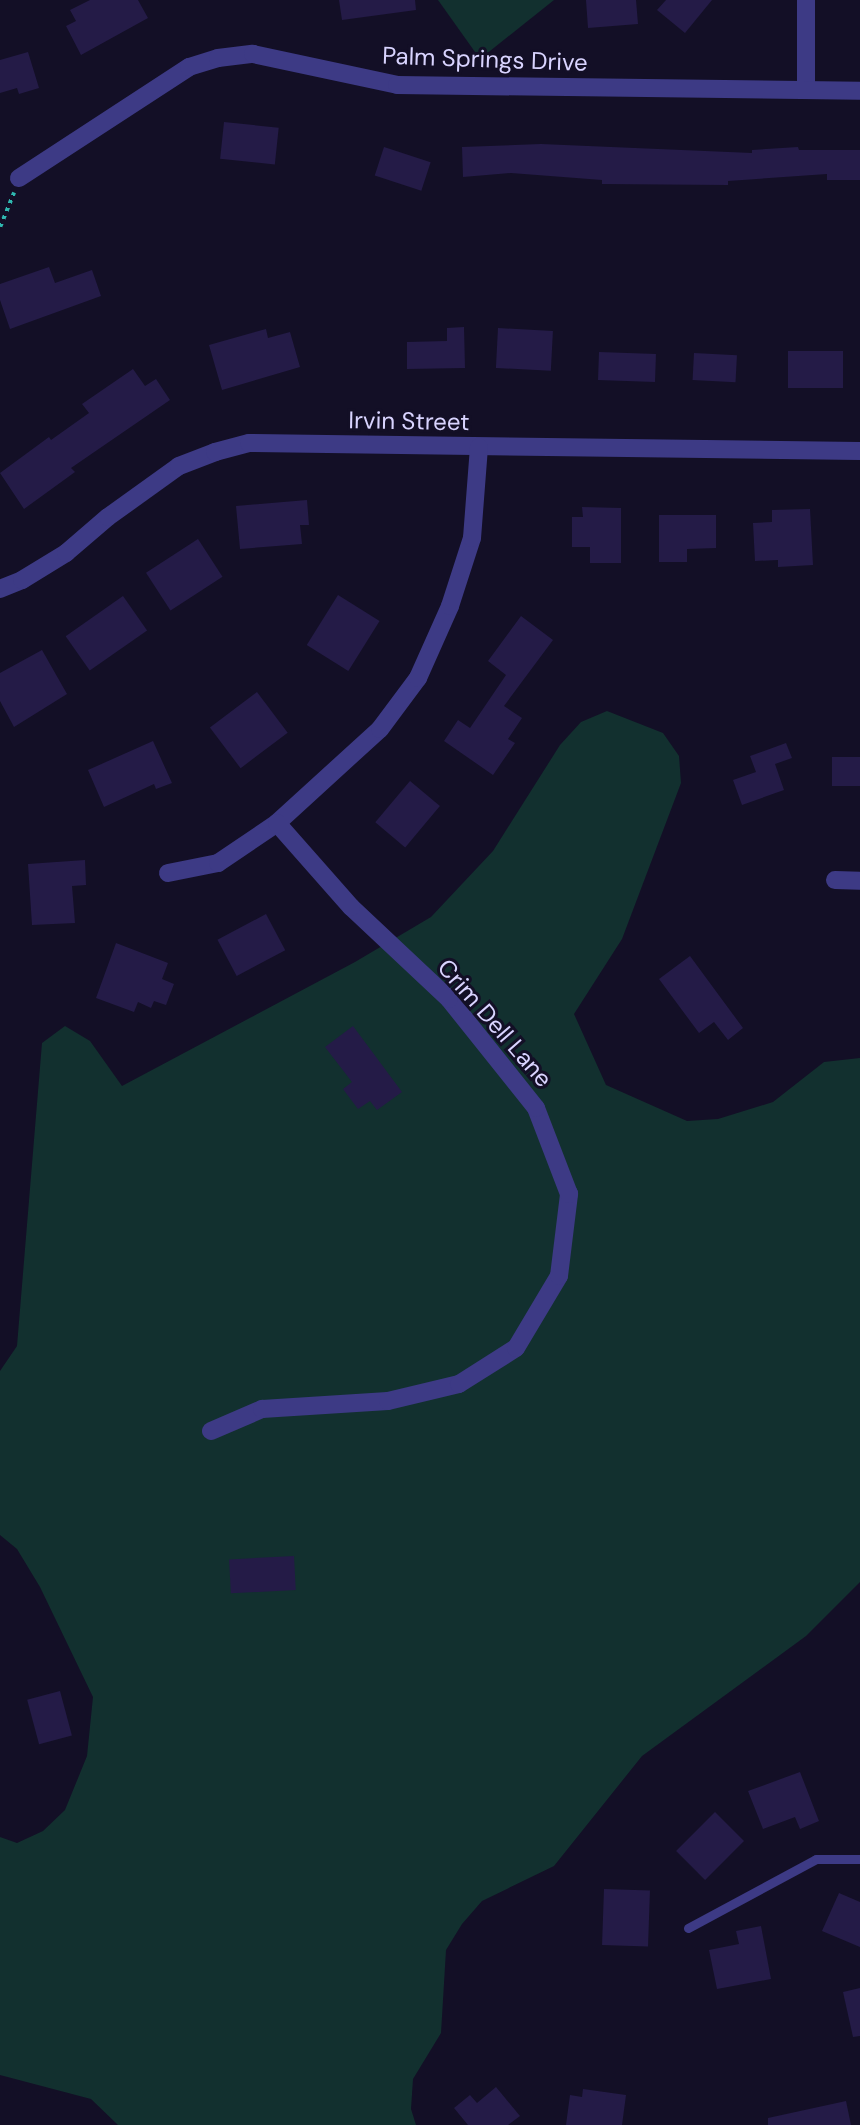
<!DOCTYPE html>
<style>
body{margin:0}
#map{position:relative;width:860px;height:2125px;overflow:hidden;background:#130f26;font-family:"DM Sans",sans-serif}
div>[style]{position:absolute}
[style*='--x']{left:calc(var(--x)*1px);top:calc(var(--y)*1px);width:calc(var(--w)*1px);rotate:calc(var(--a)*1deg)}
.green>*{inset:0;background:#12302f}
.building>*{inset:0;background:#241b47;transform-origin:0 0}
.path>*{height:3.5px;margin-top:-1.75px;transform-origin:0;background:repeating-linear-gradient(90deg,#2fb8b0 0 3.5px,transparent 0 8.5px)}
.service>*{height:9px;margin:-4.5px;padding:0 4.5px;transform-origin:4.5px;border-radius:4.5px;background:#3d3a85}
.minor>*{height:18px;margin:-9px;padding:0 9px;transform-origin:9px;border-radius:9px;background:#3d3a85}
span{translate:-50% -50%;white-space:nowrap;text-align:center;line-height:1.15;-webkit-text-stroke:6px #130f26;paint-order:stroke}
.street-label{font-size:24px;color:#d9d4ff}
</style>
<div id="map">
<div class="green">
<i style="clip-path:polygon(438px 0,554px 0,480px 59px)"></i>
<i style="clip-path:polygon(607px 711px,663px 733px,679px 756px,681px 783px,622px 939px,574px 1014px,606px 1085px,687px 1121px,718px 1119px,773px 1102px,824px 1062px,860px 1058px,860px 1582px,806px 1636px,642px 1756px,554px 1866px,482px 1901px,462px 1924px,446px 1950px,441px 2033px,413px 2079px,411px 2109px,416px 2125px,118px 2125px,91px 2099px,0 2075px,0 1837px,17px 1843px,43px 1831px,65px 1810px,87px 1756px,93px 1697px,40px 1587px,17px 1549px,0 1535px,0 1371px,17px 1346px,42px 1043px,65px 1026px,90px 1041px,122px 1086px,355px 962px,431px 917px,493px 851px,560px 745px,581px 722px)"></i>
</div>
<div class="building">
<i style="clip-path:polygon(90px 0,138px 0,148px 18px,81px 55px,66px 26px,76px 21px,70px 10px)"></i>
<i style="clip-path:polygon(339px 0,415px 0,416px 10px,342px 20px)"></i>
<i style="clip-path:polygon(586px 0,636px 0,638px 24px,588px 28px)"></i>
<i style="clip-path:polygon(666px 0,712px 0,685px 33px,657px 10px)"></i>
<i style="clip-path:polygon(28px 52px,39px 88px,19px 94px,17px 88px,0 93px,0 60px)"></i>
<i style="left:224px;top:122px;width:55px;height:37px;rotate:6deg"></i>
<i style="clip-path:polygon(541px 144px,752px 153px,752px 150px,798px 147px,799px 150px,860px 150px,860px 180px,827px 180px,827px 174px,728px 181px,728px 185px,602px 184px,602px 180px,511px 173px,463px 177px,462px 147px)"></i>
<i style="left:384px;top:147px;width:49px;height:30px;rotate:18deg"></i>
<i style="clip-path:polygon(49px 267px,55px 283px,92px 270px,101px 296px,10px 329px,0 300px,0 284px)"></i>
<i style="clip-path:polygon(464px 327px,465px 368px,407px 369px,407px 342px,447px 341px,447px 328px)"></i>
<i style="left:498px;top:328px;width:55px;height:40px;rotate:3deg"></i>
<i style="clip-path:polygon(266px 329px,268px 338px,290px 332px,300px 367px,222px 390px,209px 345px)"></i>
<i style="left:788px;top:351px;width:55px;height:37px"></i>
<i style="left:599px;top:352px;width:57px;height:28px;rotate:2deg"></i>
<i style="left:694px;top:353px;width:43px;height:27px;rotate:3deg"></i>
<i style="clip-path:polygon(133px 369px,145px 386px,156px 379px,170px 400px,71px 468px,75px 472px,24px 509px,0 473px,49px 437px,51px 440px,89px 413px,82px 404px)"></i>
<i style="clip-path:polygon(307px 500px,309px 525px,300px 525px,302px 544px,240px 549px,236px 506px)"></i>
<i style="clip-path:polygon(582px 507px,621px 508px,621px 563px,590px 563px,590px 547px,572px 547px,572px 517px,583px 517px)"></i>
<i style="clip-path:polygon(810px 509px,813px 565px,778px 567px,778px 560px,755px 561px,753px 523px,772px 522px,772px 510px)"></i>
<i style="clip-path:polygon(659px 515px,716px 515px,716px 548px,687px 549px,687px 562px,659px 562px)"></i>
<i style="left:198px;top:539px;width:45px;height:62px;rotate:57deg"></i>
<i style="left:338px;top:595px;width:49px;height:59px;rotate:32deg"></i>
<i style="left:123px;top:596px;width:42px;height:70px;rotate:55deg"></i>
<i style="clip-path:polygon(521px 616px,553px 640px,504px 706px,522px 718px,508px 739px,515px 743px,493px 775px,444px 741px,458px 720px,470px 728px,506px 675px,488px 661px)"></i>
<i style="clip-path:polygon(42px 650px,67px 694px,14px 727px,0 701px,0 673px)"></i>
<i style="left:257px;top:692px;width:51px;height:59px;rotate:53deg"></i>
<i style="clip-path:polygon(153px 741px,172px 783px,156px 789px,154px 784px,104px 807px,88px 770px)"></i>
<i style="clip-path:polygon(786px 743px,792px 758px,775px 764px,784px 790px,742px 805px,733px 780px,756px 772px,750px 756px)"></i>
<i style="left:860px;top:757px;width:29px;height:28px;rotate:90deg"></i>
<i style="left:410px;top:781px;width:39px;height:54px;rotate:40deg"></i>
<i style="clip-path:polygon(85px 860px,86px 885px,72px 886px,75px 923px,32px 925px,28px 864px)"></i>
<i style="left:266px;top:914px;width:41px;height:55px;rotate:62deg"></i>
<i style="clip-path:polygon(116px 943px,168px 963px,162px 979px,174px 984px,166px 1005px,154px 1001px,151px 1008px,138px 1002px,134px 1012px,96px 998px)"></i>
<i style="clip-path:polygon(690px 956px,743px 1028px,728px 1040px,714px 1022px,699px 1033px,659px 979px)"></i>
<i style="clip-path:polygon(353px 1026px,402px 1092px,377px 1110px,370px 1101px,358px 1109px,343px 1089px,352px 1082px,325px 1047px)"></i>
<i style="left:294px;top:1556px;width:34px;height:65px;rotate:87deg"></i>
<i style="left:60px;top:1691px;width:46px;height:34px;rotate:75deg"></i>
<i style="clip-path:polygon(800px 1772px,819px 1821px,800px 1829px,795px 1817px,763px 1829px,748px 1791px)"></i>
<i style="left:715px;top:1812px;width:41px;height:55px;rotate:45deg"></i>
<i style="left:604px;top:1889px;width:46px;height:56px;rotate:2deg"></i>
<i style="clip-path:polygon(839px 1893px,860px 1902px,860px 1947px,822px 1931px)"></i>
<i style="clip-path:polygon(761px 1926px,771px 1979px,717px 1989px,709px 1950px,739px 1944px,736px 1931px)"></i>
<i style="clip-path:polygon(860px 1988px,860px 2036px,853px 2037px,843px 1992px)"></i>
<i style="clip-path:polygon(496px 2087px,520px 2116px,508px 2125px,468px 2125px,454px 2108px,470px 2095px,477px 2103px)"></i>
<i style="clip-path:polygon(583px 2089px,626px 2095px,622px 2125px,566px 2125px,570px 2095px,582px 2097px)"></i>
<i style="clip-path:polygon(846px 2101px,851px 2125px,768px 2125px,768px 2118px)"></i>
</div>
<div class="path">
<i style="--x:0;--y:227;--w:37;--a:-68"></i>
</div>
<div class="service">
<i style="--x:688;--y:1928;--w:145;--a:-28.3"></i>
<i style="--x:816;--y:1859;--w:44;--a:0"></i>
</div>
<div class="minor">
<i style="--x:806;--y:0;--w:89;--a:90"></i>
<i style="--x:19;--y:178;--w:203;--a:-33.1"></i>
<i style="--x:189;--y:67;--w:30;--a:-17"></i>
<i style="--x:218;--y:58;--w:35;--a:-7"></i>
<i style="--x:253;--y:54;--w:147;--a:12.1"></i>
<i style="--x:397;--y:85;--w:463;--a:0.7"></i>
<i style="--x:0;--y:589;--w:24;--a:-22"></i>
<i style="--x:22;--y:580;--w:52;--a:-31.5"></i>
<i style="--x:66;--y:553;--w:55;--a:-40.6"></i>
<i style="--x:108;--y:517;--w:87;--a:-35.7"></i>
<i style="--x:179;--y:466;--w:39;--a:-21"></i>
<i style="--x:215;--y:452;--w:35;--a:-15"></i>
<i style="--x:249;--y:443;--w:611;--a:0.75"></i>
<i style="--x:168;--y:873;--w:51;--a:-11.3"></i>
<i style="--x:218;--y:863;--w:71;--a:-34.1"></i>
<i style="--x:277;--y:823;--w:139;--a:-42.4"></i>
<i style="--x:380;--y:729;--w:64;--a:-53.3"></i>
<i style="--x:418;--y:678;--w:79;--a:-66"></i>
<i style="--x:450;--y:606;--w:71;--a:-72.1"></i>
<i style="--x:472;--y:538;--w:91;--a:-85.6"></i>
<i style="--x:835;--y:880;--w:25;--a:2"></i>
<i style="--x:211;--y:1431;--w:56;--a:-23.3"></i>
<i style="--x:262;--y:1409;--w:126;--a:-3.6"></i>
<i style="--x:388;--y:1401;--w:73;--a:-13.5"></i>
<i style="--x:459;--y:1384;--w:67;--a:-32.3"></i>
<i style="--x:516;--y:1348;--w:84;--a:-59.2"></i>
<i style="--x:559;--y:1276;--w:83;--a:-83"></i>
<i style="--x:569;--y:1194;--w:92;--a:-111"></i>
<i style="--x:536;--y:1108;--w:139;--a:-128.6"></i>
<i style="--x:449;--y:999;--w:134;--a:-136.8"></i>
<i style="--x:351;--y:907;--w:112;--a:-131.4"></i>
</div>
<div class="street-label">
<span style="left:485px;top:59px;rotate:2deg">Palm Springs Drive</span>
<span style="left:409px;top:421px;rotate:1deg">Irvin Street</span>
<span style="left:495px;top:1023px;rotate:49deg">Crim Dell Lane</span>
</div>
</div>
